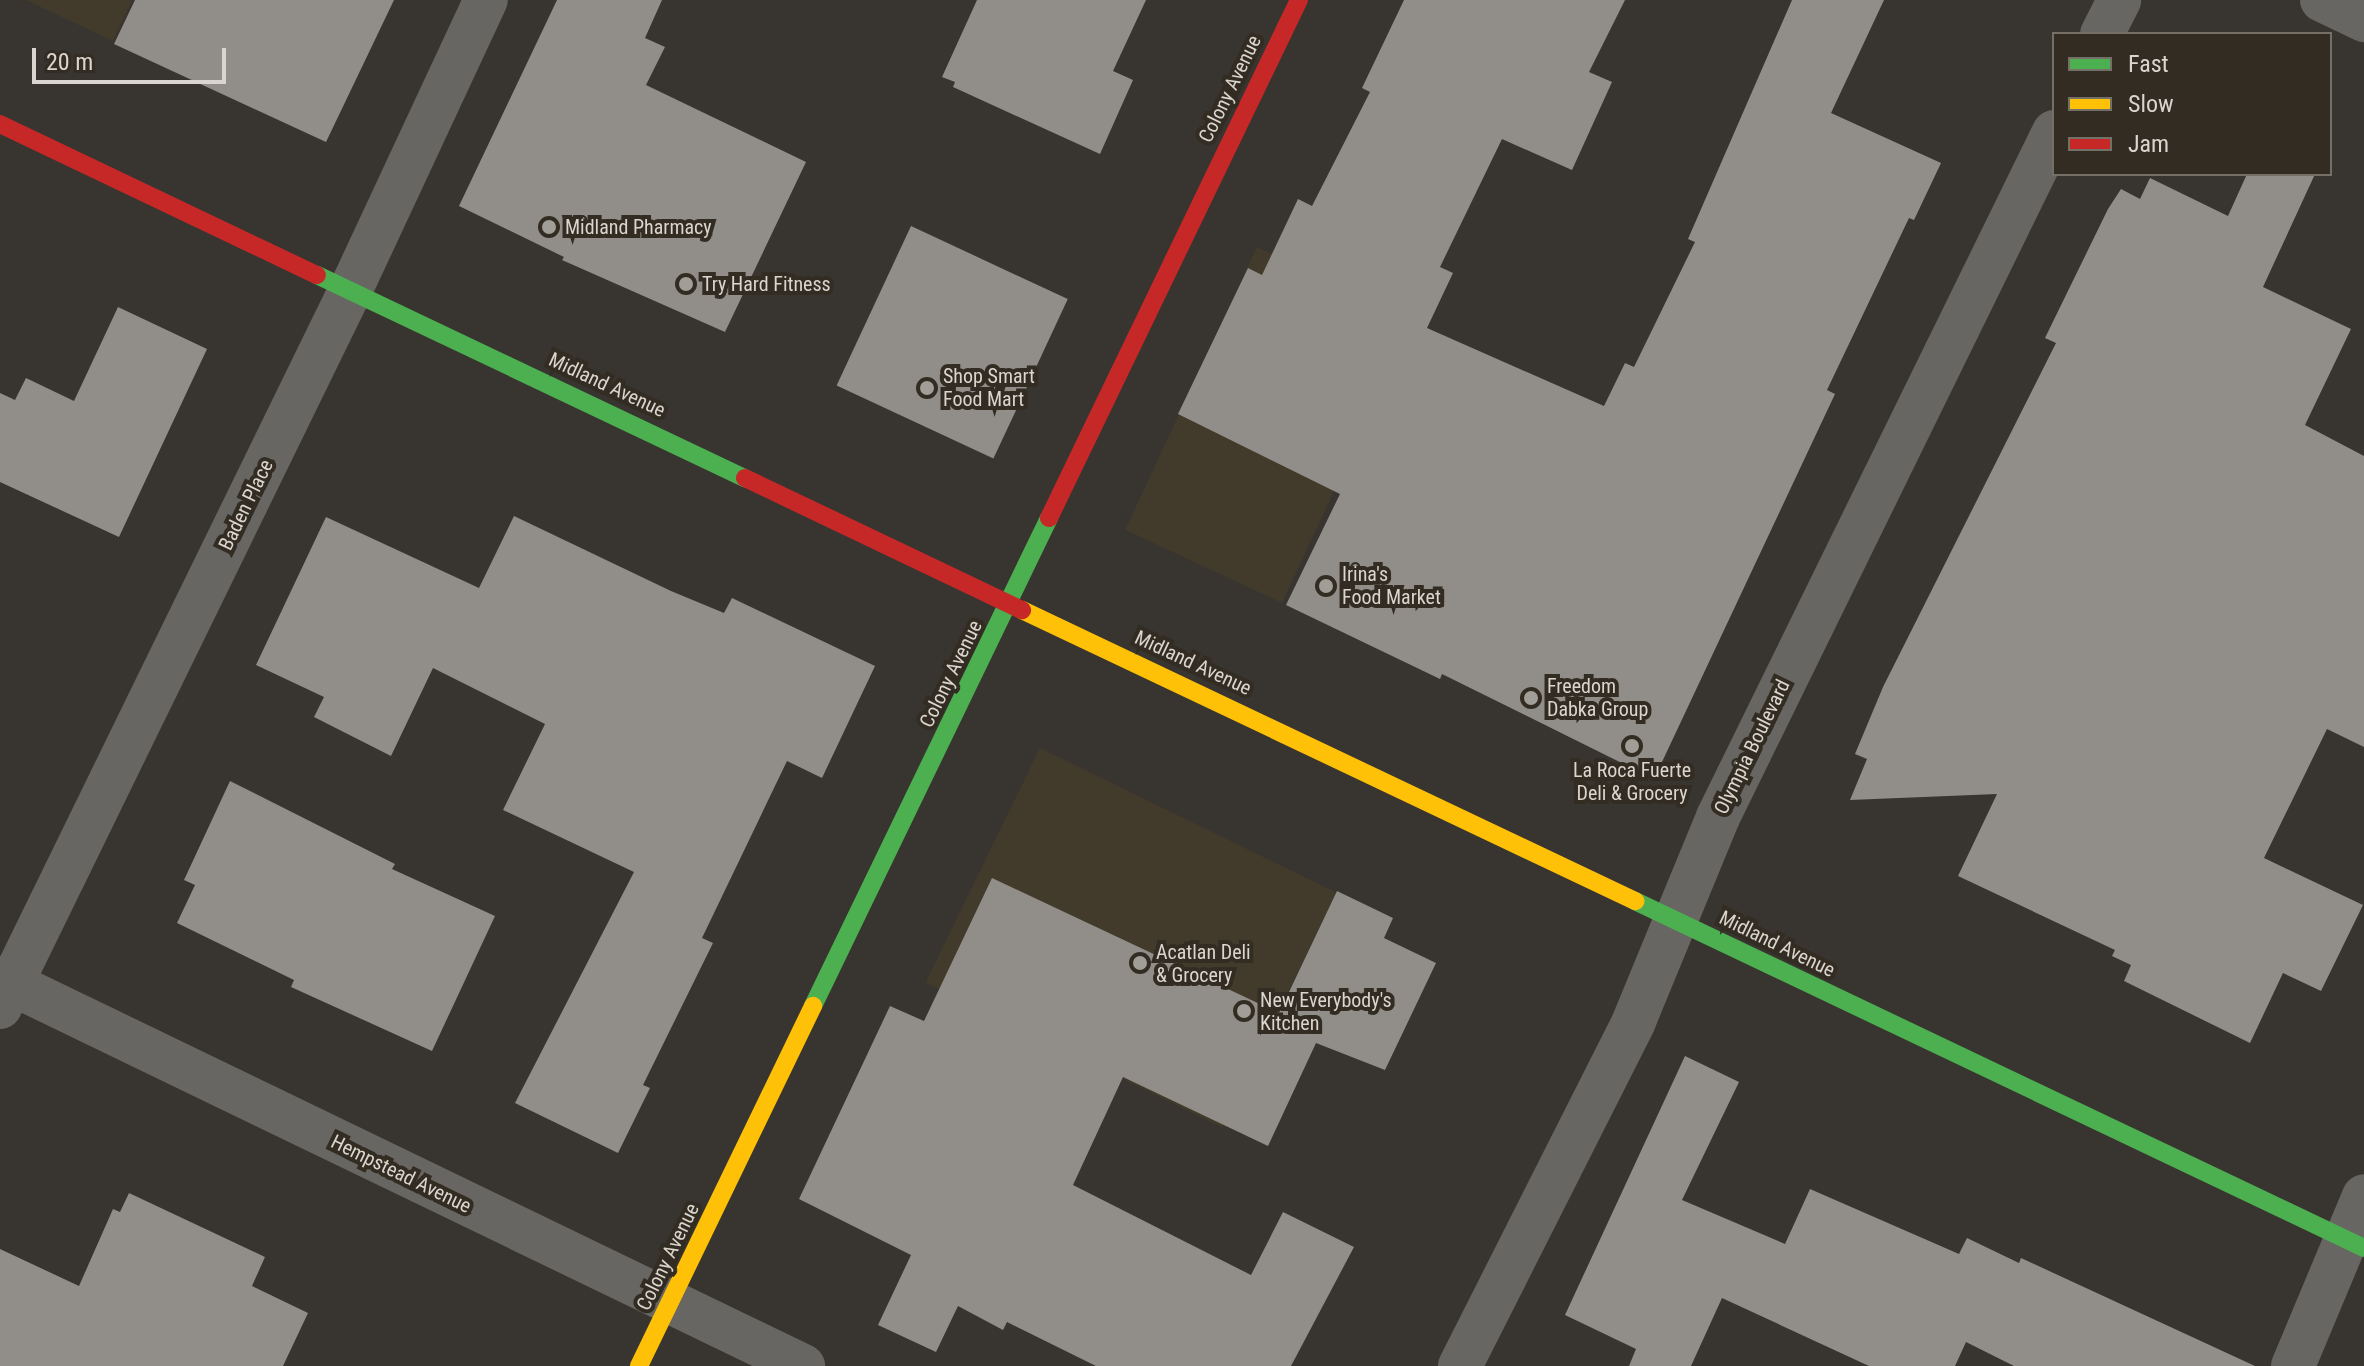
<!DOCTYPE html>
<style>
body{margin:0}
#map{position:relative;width:2364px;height:1366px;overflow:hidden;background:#383530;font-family:"Roboto Condensed",sans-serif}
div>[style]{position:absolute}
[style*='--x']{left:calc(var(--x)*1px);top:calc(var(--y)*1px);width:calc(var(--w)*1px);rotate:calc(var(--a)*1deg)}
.built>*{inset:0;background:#423b2c;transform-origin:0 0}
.building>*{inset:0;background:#918e89;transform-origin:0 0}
.street>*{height:44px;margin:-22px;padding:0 22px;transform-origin:22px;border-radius:22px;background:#686662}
.fast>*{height:18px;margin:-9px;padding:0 9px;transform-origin:9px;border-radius:9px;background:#4caf50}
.slow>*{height:18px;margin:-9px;padding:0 9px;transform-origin:9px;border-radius:9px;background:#ffc107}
.jam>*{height:18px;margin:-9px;padding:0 9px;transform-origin:9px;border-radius:9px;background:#c62828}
.dots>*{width:22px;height:22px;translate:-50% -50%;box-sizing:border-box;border:4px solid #322c22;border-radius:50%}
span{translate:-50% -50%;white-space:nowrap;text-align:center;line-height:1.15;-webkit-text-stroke:8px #322c22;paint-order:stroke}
.street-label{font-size:20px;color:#dad6cf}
.poi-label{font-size:20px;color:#dad6cf}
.left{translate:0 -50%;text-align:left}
.legend{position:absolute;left:2052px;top:32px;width:280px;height:144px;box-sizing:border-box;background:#322c22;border:2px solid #757067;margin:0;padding:10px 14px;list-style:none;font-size:24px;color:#dad6cf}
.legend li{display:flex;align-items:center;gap:16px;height:40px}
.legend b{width:40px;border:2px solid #757067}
.scale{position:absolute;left:32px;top:48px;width:194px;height:36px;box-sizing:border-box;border:4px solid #dad6cf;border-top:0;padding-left:10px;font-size:24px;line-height:28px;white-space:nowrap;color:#dad6cf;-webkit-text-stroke:6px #322c22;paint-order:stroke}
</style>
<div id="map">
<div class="built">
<i style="clip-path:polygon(26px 0,132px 0,113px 41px)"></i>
<i style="left:1257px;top:247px;width:173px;height:312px;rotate:25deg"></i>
<i style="left:1040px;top:748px;width:330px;height:261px;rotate:26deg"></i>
</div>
<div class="building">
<i style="clip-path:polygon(135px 0,394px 0,326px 142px,114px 44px)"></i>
<i style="clip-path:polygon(557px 0,662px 0,645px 38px,665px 47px,646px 85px,806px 162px,725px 332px,562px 260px,564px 257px,459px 206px)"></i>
<i style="clip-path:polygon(977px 0,1146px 0,1113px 71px,1133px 80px,1100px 154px,953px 87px,955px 82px,942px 77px)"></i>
<i style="clip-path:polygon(1404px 0,1625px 0,1589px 72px,1612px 82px,1572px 170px,1502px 139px,1440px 267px,1453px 273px,1427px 328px,1604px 406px,1625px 363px,1634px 367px,1695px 242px,1688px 239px,1792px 0,1884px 0,1831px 113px,1941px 163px,1914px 220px,1909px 218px,1827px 390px,1835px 394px,1654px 779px,1442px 674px,1440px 679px,1286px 605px,1340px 494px,1178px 414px,1248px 268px,1262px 275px,1298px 199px,1312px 206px,1370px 92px,1362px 88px)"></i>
<i style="clip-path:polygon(2247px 174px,2315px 174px,2263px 287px,2351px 329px,2305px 425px,2364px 456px,2364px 747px,2327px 729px,2264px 858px,2363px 905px,2321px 991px,2283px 973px,2250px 1043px,2124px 981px,2131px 965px,2112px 956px,2115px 950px,1958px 876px,1997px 794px,1850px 800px,1867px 759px,1855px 754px,1883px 687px,2056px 343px,2045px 338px,2108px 209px,2121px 189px,2140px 199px,2150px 178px,2228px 216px)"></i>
<i style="left:911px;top:226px;width:173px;height:176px;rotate:25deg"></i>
<i style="clip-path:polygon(118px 307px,207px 349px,119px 537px,0 482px,0 393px,15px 400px,26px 378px,74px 401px)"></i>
<i style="clip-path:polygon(514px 516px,671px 591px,724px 613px,732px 598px,875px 666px,822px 778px,787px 761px,702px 938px,713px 943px,643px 1085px,650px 1088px,618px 1153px,515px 1103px,634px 872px,503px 810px,545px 724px,433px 668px,391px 756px,314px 717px,324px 697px,256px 665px,326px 517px,479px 588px)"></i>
<i style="clip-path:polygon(230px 781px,395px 864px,392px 869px,495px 916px,432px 1051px,291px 987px,294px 980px,177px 923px,195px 885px,184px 880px)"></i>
<i style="clip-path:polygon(992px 878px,1279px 1013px,1337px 891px,1393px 918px,1384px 938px,1436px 963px,1385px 1070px,1316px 1043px,1268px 1146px,1123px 1077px,1073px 1185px,1251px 1275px,1283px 1212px,1354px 1247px,1291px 1366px,1096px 1366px,1007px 1322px,1003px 1330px,958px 1306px,936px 1352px,878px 1325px,911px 1255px,799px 1199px,890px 1006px,924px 1021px)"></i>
<i style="clip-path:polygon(1685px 1056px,1739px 1082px,1682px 1200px,1785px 1244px,1810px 1189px,1959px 1254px,1967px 1238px,2019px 1263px,2021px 1258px,2255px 1366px,2014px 1366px,1966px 1342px,1955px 1366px,1869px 1366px,1722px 1298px,1691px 1366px,1629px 1366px,1636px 1349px,1565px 1315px)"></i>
<i style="clip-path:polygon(129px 1193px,265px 1257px,252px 1286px,308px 1313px,283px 1366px,0 1366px,0 1249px,79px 1286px,113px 1209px,120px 1212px)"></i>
</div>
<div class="street">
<i style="--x:2322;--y:0;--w:47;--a:25.5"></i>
<i style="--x:2102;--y:34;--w:38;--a:-63"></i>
<i style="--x:0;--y:978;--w:892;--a:25.79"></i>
<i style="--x:0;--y:1007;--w:799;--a:-63.95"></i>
<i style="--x:351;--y:289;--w:319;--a:-65"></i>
<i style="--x:1460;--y:1366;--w:386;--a:-63.2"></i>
<i style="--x:1634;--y:1021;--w:221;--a:-67.6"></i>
<i style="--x:1718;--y:817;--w:763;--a:-63.87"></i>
<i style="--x:2293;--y:1366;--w:184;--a:-67.3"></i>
</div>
<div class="fast">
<i style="--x:317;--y:275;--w:474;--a:25.4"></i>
<i style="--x:1635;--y:901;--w:807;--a:25.45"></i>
<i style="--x:813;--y:1006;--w:542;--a:-64.19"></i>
</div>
<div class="slow">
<i style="--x:1022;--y:610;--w:679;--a:25.39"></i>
<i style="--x:639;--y:1366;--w:400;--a:-64.2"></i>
</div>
<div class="jam">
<i style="--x:0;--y:124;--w:351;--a:25.5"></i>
<i style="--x:745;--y:478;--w:307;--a:25.5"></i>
<i style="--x:1049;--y:518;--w:575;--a:-64.24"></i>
</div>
<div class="dots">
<i style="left:549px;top:227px;background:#a19e97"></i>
<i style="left:686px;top:284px;background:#a19e97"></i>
<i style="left:927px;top:388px;background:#a19e97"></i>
<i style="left:1326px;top:586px;background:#a19e97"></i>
<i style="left:1531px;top:698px;background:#a19e97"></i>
<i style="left:1632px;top:746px;background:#a19e97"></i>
<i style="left:1140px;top:963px;background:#a19e97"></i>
<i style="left:1244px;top:1011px;background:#a19e97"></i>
</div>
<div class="street-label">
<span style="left:1230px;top:89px;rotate:-64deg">Colony Avenue</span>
<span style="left:607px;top:385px;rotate:25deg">Midland Avenue</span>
<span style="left:246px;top:505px;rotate:-64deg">Baden Place</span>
<span style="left:1193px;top:663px;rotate:25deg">Midland Avenue</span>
<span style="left:951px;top:674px;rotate:-64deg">Colony Avenue</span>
<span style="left:1752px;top:747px;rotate:-64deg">Olympia Boulevard</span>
<span style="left:1777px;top:944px;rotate:26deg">Midland Avenue</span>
<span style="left:401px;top:1174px;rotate:26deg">Hempstead Avenue</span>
<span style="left:668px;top:1257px;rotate:-64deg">Colony Avenue</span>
</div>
<div class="poi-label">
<span class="left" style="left:565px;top:227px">Midland Pharmacy</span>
<span class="left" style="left:702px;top:284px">Try Hard Fitness</span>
<span class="left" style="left:943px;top:388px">Shop Smart<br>Food Mart</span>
<span class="left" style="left:1342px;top:586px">Irina's<br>Food Market</span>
<span class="left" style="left:1547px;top:698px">Freedom<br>Dabka Group</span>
<span style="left:1632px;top:782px">La Roca Fuerte<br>Deli &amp; Grocery</span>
<span class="left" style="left:1156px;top:964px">Acatlan Deli<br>&amp; Grocery</span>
<span class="left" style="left:1260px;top:1012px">New Everybody's<br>Kitchen</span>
</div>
<ul class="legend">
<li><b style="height:10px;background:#4caf50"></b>Fast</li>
<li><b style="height:10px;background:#ffc107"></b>Slow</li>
<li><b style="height:10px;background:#c62828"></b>Jam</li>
</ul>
<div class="scale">20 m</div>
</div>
